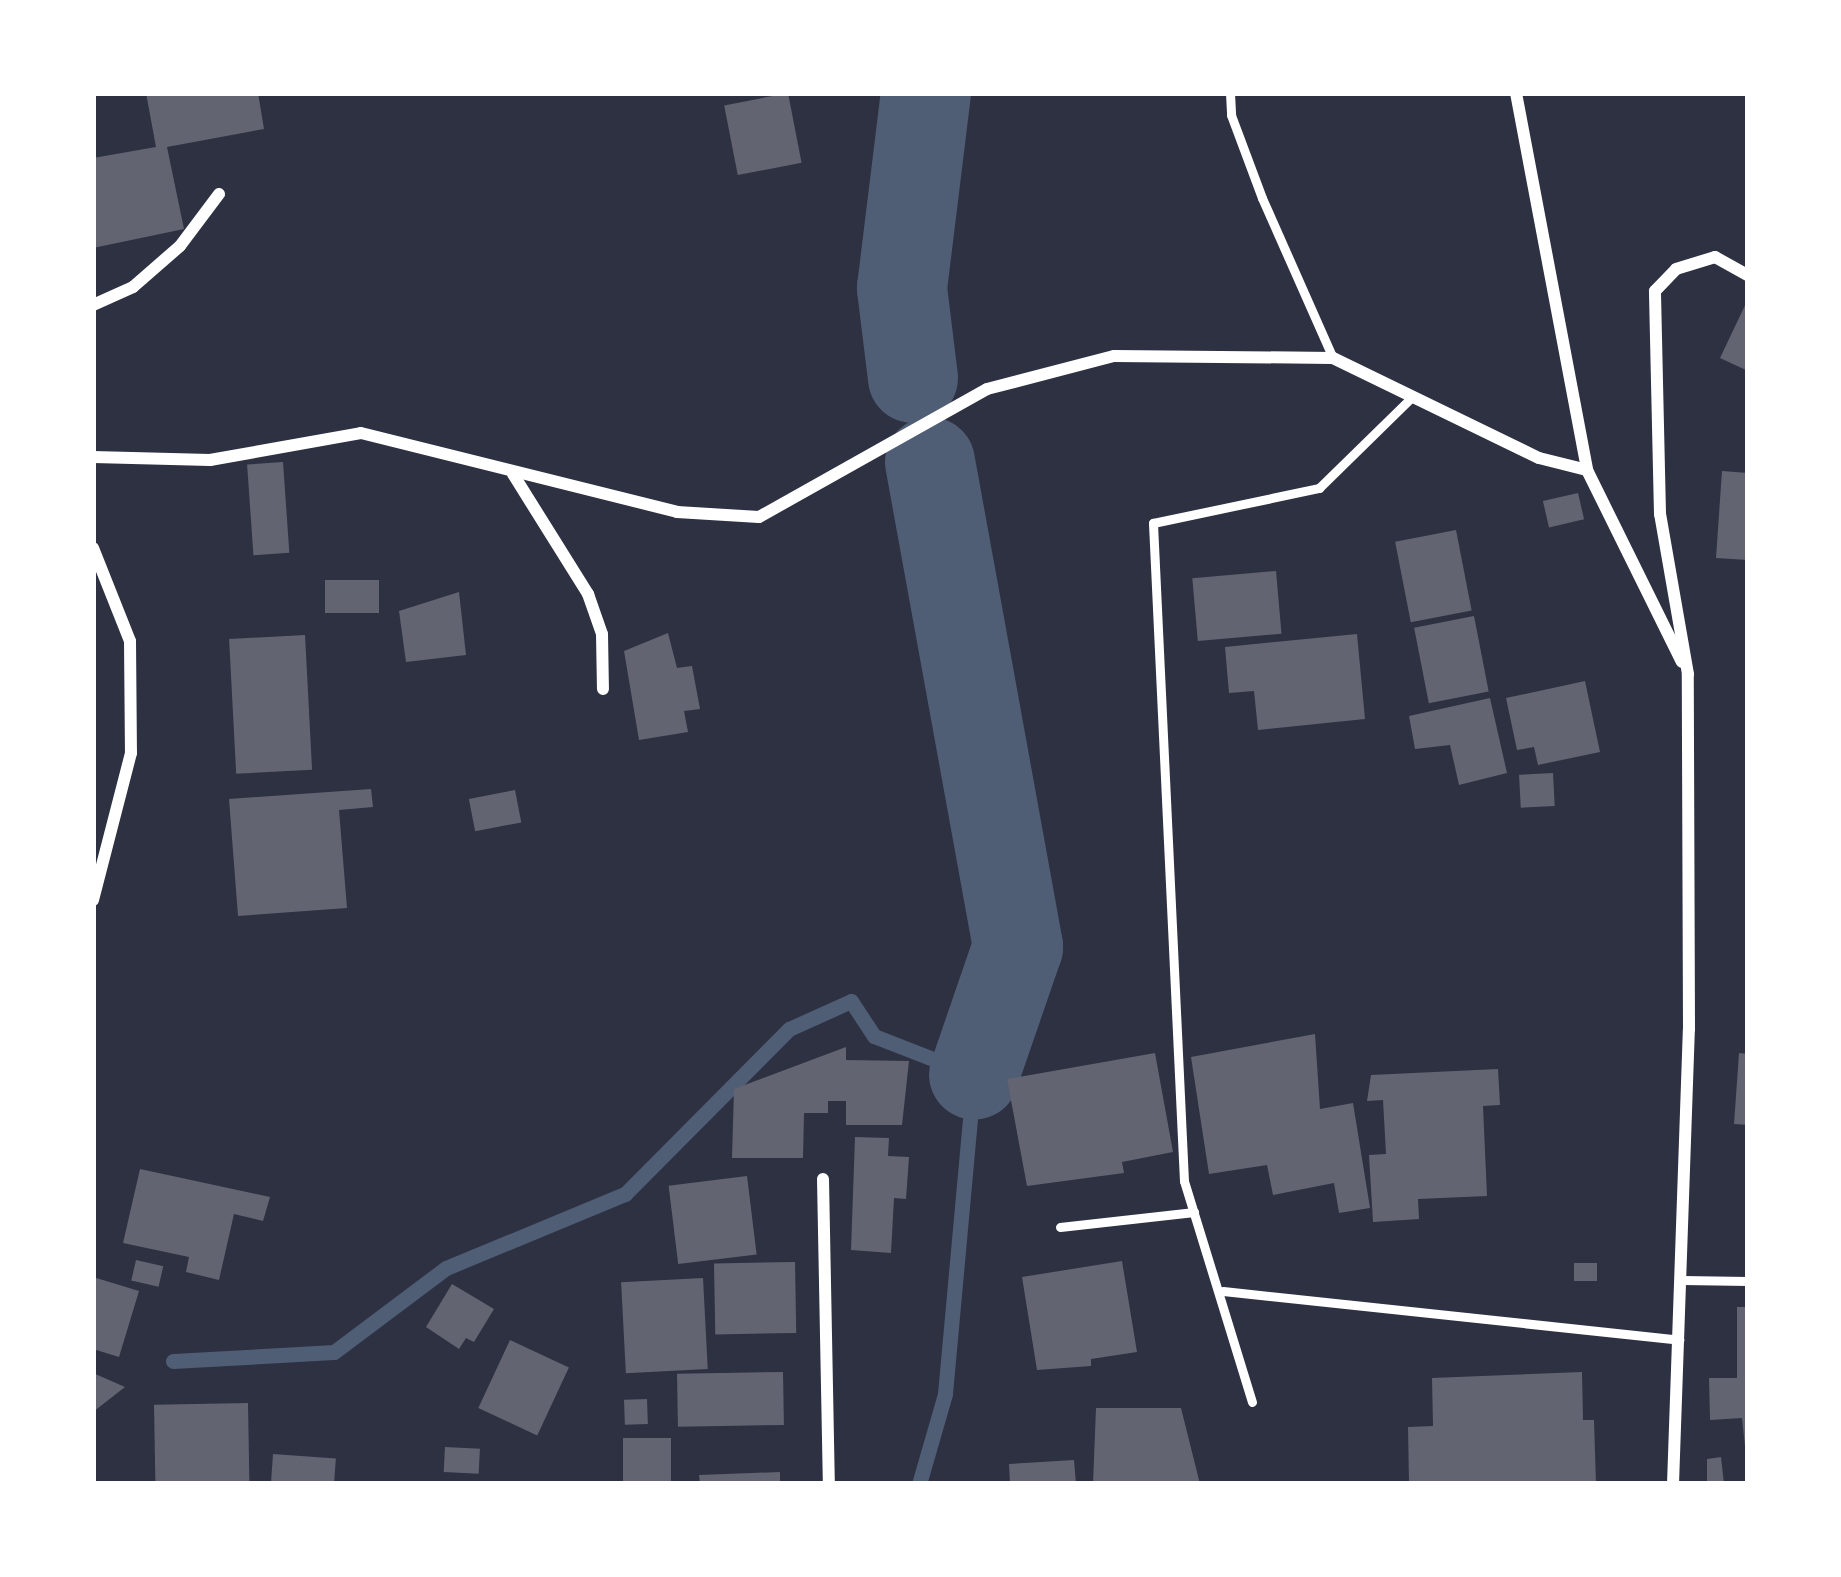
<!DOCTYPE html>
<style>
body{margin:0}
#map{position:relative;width:1841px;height:1577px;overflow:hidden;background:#2d3142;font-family:"Zilla Slab",serif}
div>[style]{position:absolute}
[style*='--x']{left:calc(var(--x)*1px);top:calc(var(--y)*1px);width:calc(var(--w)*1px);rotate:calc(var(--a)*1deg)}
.stream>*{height:15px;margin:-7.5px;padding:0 7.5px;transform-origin:7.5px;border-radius:7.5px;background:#4f5d75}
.river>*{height:90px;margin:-45px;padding:0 45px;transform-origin:45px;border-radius:45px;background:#4f5d75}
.building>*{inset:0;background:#626471;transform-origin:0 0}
.service>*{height:9px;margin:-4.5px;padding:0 4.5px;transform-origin:4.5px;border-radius:4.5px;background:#fff}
.minor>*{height:12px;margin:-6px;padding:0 6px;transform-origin:6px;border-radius:6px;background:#fff}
span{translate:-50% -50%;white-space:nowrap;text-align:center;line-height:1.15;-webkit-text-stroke:12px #fff;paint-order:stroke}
.frame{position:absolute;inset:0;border:96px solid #fff;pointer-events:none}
</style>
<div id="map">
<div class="stream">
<i style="--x:173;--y:1361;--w:161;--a:-3.2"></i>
<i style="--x:334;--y:1352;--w:140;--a:-36.9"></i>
<i style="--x:446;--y:1268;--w:194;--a:-22.5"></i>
<i style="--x:625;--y:1194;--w:233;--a:-45.2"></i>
<i style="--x:789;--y:1029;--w:68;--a:-24.3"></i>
<i style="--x:851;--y:1001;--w:42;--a:56.7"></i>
<i style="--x:874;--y:1036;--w:107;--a:21.3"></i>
<i style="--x:974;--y:1075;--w:320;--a:95.2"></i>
<i style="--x:945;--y:1394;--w:94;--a:106.1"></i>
</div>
<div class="river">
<i style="--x:913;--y:378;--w:91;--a:-97"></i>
<i style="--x:902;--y:288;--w:196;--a:-83"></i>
<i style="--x:930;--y:462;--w:493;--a:79.7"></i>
<i style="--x:1018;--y:947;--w:135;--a:109"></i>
</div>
<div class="building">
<i style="clip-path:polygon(146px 93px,258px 93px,264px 129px,167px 147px,184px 229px,93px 248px,93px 158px,156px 147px)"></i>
<i style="left:788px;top:93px;width:71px;height:65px;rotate:79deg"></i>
<i style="clip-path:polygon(1748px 299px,1748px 371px,1720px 358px)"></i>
<i style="left:283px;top:462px;width:91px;height:36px;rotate:86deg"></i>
<i style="clip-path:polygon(1722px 471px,1748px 473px,1748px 560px,1716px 558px)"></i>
<i style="left:1578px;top:493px;width:27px;height:36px;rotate:77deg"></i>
<i style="left:1456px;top:530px;width:82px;height:62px;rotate:79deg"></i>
<i style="left:1276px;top:571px;width:63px;height:84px;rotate:85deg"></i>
<i style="left:325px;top:580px;width:54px;height:33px"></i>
<i style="clip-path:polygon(459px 592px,466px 655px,406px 662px,399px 611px)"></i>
<i style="left:1474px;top:616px;width:77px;height:61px;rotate:79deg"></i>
<i style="clip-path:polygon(668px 633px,677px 668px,692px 666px,700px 709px,684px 711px,688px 732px,639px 740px,624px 651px)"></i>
<i style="clip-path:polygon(1357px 634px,1365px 719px,1258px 730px,1254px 691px,1229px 693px,1225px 647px)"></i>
<i style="left:305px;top:635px;width:135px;height:76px;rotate:87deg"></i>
<i style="clip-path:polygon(1585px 681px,1600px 752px,1538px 765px,1534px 747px,1517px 750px,1506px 698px)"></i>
<i style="clip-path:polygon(1490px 698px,1507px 773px,1459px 785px,1450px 745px,1415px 749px,1409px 716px)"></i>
<i style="left:1553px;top:773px;width:33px;height:34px;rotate:87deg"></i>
<i style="clip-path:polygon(371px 789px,373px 807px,339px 810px,347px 908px,238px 916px,229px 799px)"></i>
<i style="left:515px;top:790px;width:33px;height:47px;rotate:79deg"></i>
<i style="clip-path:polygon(1315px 1034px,1320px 1109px,1353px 1103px,1370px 1208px,1339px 1213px,1334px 1183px,1273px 1195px,1267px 1165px,1209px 1174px,1191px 1057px)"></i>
<i style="clip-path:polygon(846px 1047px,846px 1060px,909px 1061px,902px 1125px,846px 1125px,846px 1101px,828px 1101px,828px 1113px,804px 1113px,803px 1158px,732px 1158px,734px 1089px)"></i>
<i style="clip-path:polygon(1155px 1053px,1173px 1152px,1122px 1162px,1124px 1173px,1027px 1186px,1007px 1079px)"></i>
<i style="clip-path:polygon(1739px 1053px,1748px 1054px,1748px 1125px,1734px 1124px)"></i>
<i style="clip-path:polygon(1498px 1069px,1500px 1105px,1483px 1106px,1487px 1196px,1418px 1199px,1419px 1219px,1373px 1222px,1369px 1155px,1386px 1154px,1383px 1100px,1367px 1101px,1371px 1075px)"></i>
<i style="clip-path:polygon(855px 1137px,889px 1138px,888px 1156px,909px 1157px,906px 1199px,894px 1198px,891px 1253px,851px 1250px)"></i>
<i style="clip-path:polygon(140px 1169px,270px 1197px,263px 1221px,234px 1214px,219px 1280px,186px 1272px,189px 1257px,123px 1243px)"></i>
<i style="left:747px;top:1176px;width:79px;height:79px;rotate:83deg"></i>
<i style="left:136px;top:1260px;width:28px;height:21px;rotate:13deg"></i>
<i style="clip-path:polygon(1122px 1261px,1137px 1352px,1091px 1359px,1091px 1366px,1037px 1370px,1022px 1277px)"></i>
<i style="left:795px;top:1262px;width:71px;height:81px;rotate:89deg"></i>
<i style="left:1574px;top:1263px;width:23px;height:18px"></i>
<i style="clip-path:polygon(93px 1277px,139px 1291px,119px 1357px,93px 1349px)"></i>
<i style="left:703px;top:1278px;width:91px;height:82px;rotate:87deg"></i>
<i style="clip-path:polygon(452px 1284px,494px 1309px,474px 1342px,466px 1338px,459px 1349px,426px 1327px)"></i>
<i style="clip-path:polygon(1737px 1307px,1748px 1307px,1748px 1475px,1742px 1418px,1710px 1420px,1709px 1378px,1737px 1378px)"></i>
<i style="left:510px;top:1340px;width:65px;height:75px;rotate:25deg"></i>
<i style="left:783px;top:1372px;width:53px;height:106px;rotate:89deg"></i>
<i style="clip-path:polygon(1582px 1372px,1583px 1420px,1594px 1420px,1596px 1484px,1409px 1484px,1408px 1427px,1433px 1426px,1432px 1378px)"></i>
<i style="clip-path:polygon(93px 1373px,125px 1387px,93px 1412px)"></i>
<i style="left:647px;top:1399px;width:25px;height:23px;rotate:88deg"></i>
<i style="left:248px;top:1403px;width:81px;height:94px;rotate:89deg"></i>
<i style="clip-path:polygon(1096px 1408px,1181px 1408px,1200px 1484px,1093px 1484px)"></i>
<i style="left:623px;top:1438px;width:48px;height:46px"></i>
<i style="left:445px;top:1447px;width:35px;height:25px;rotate:3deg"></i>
<i style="left:273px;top:1454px;width:63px;height:30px;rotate:4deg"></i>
<i style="clip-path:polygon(1721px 1457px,1724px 1484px,1707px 1484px,1707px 1459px)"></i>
<i style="clip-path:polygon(1074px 1460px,1076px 1484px,1010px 1484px,1009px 1464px)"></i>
<i style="clip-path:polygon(780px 1472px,780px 1484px,700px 1484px,699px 1475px)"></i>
</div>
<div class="service">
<i style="--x:1230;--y:93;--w:22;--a:87"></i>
<i style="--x:1231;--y:115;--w:89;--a:69.5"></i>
<i style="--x:1262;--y:198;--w:175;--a:66.1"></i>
<i style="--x:1060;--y:1227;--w:135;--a:-6.4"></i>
<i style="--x:1682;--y:1280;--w:66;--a:0.9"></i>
<i style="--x:1223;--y:1291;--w:459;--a:6.1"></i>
<i style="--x:1252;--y:1402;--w:231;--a:-107.1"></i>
<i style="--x:1184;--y:1181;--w:659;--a:-92.7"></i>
<i style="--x:1153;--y:523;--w:170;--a:-11.9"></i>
<i style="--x:1319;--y:488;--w:132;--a:-44.4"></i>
</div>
<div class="minor">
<i style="--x:1516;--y:93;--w:384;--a:79.3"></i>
<i style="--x:1587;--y:470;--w:214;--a:63.7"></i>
<i style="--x:93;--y:305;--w:44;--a:-24.2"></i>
<i style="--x:133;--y:287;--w:62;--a:-41.1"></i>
<i style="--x:180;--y:246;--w:65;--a:-53.1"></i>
<i style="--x:93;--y:457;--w:117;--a:1.5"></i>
<i style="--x:210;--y:460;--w:153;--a:-10.1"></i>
<i style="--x:361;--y:433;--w:326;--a:14"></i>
<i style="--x:677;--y:512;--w:82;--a:3.5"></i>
<i style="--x:759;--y:517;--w:261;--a:-29.3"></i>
<i style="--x:987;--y:389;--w:131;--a:-14.6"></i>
<i style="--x:1114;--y:356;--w:219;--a:0.5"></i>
<i style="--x:1333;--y:358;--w:229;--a:25.9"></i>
<i style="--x:1539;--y:458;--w:49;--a:14"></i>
<i style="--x:513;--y:474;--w:142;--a:58"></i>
<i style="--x:588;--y:594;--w:42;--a:70.7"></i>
<i style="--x:602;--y:634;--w:55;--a:89"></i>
<i style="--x:93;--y:548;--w:100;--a:68.3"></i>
<i style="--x:130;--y:641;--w:112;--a:89.5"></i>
<i style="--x:131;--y:753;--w:152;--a:104.5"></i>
<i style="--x:823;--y:1179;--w:305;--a:88.9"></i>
<i style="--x:1673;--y:1484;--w:455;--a:-88"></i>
<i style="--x:1689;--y:1029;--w:355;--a:-90.2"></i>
<i style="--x:1688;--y:674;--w:162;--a:-99.9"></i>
<i style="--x:1660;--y:514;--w:223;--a:-91.3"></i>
<i style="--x:1655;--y:291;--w:30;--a:-46"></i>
<i style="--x:1676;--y:269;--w:41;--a:-17.1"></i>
<i style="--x:1715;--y:257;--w:38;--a:29"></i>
</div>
<div class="frame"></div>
</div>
